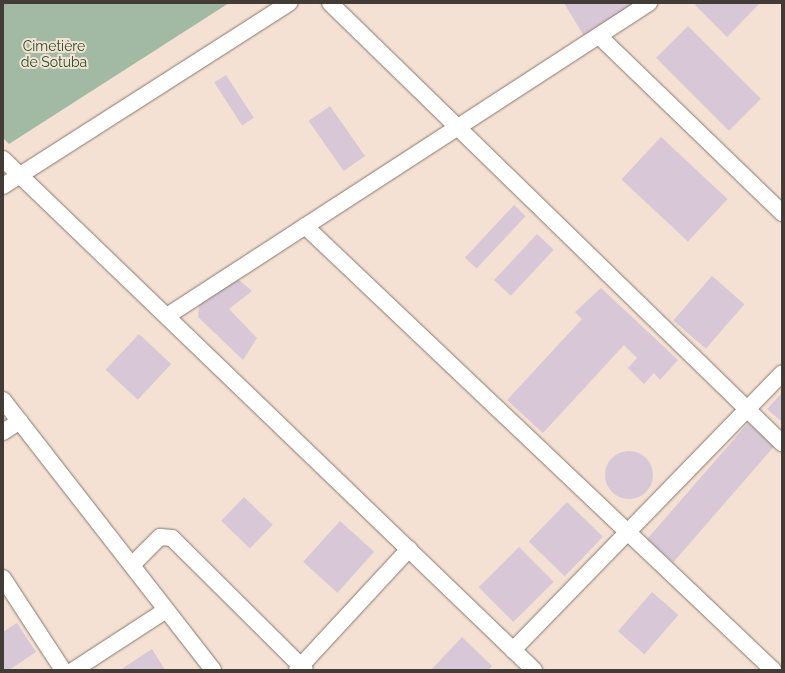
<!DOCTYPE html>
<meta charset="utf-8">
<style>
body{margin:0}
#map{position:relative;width:785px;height:673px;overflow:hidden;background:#f4e1d3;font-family:Raleway,sans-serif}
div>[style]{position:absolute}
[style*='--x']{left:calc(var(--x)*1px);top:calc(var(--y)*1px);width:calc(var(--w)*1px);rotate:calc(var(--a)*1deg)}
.green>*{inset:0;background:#a2baa3}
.building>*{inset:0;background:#d8c7d6;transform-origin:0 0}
.round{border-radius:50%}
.roads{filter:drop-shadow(0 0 1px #87776a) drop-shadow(0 0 1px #87776a)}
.minor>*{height:16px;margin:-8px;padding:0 8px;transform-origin:8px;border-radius:8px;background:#fff}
span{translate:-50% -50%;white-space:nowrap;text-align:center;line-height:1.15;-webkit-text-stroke:4px #f4e1d3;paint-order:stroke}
.park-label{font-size:14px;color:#215429}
.frame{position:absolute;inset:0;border:4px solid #423b36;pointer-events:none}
</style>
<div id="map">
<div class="green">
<i style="clip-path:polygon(3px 3px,229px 3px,9px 144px,3px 138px)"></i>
</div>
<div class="building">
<i style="clip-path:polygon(564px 3px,637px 3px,584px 36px)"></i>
<i style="clip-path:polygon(697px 3px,760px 3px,727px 37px,695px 5px)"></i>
<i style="left:688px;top:26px;width:103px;height:45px;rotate:45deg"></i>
<i style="left:226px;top:75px;width:51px;height:14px;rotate:57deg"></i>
<i style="left:330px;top:106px;width:61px;height:26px;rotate:55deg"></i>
<i style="left:661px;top:137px;width:91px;height:58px;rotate:43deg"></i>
<i style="left:514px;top:205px;width:16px;height:72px;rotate:43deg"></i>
<i style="left:537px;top:234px;width:23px;height:63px;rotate:43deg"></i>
<i style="left:712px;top:276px;width:43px;height:59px;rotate:41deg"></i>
<i style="clip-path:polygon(239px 280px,252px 291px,229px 309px,257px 338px,243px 360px,198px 317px,200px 297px)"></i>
<i style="clip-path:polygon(601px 288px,678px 360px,660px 380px,654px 373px,644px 384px,628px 368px,637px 358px,624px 345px,543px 433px,507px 400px,582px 319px,575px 312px)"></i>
<i style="left:139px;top:334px;width:44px;height:49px;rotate:43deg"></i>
<i style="clip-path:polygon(782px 393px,782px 422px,767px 409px)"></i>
<i style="left:748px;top:423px;width:35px;height:154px;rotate:41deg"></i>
<i class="round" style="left:605px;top:451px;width:48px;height:48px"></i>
<i style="left:244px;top:497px;width:40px;height:33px;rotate:44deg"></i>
<i style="left:567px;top:502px;width:50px;height:55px;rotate:44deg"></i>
<i style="left:340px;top:521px;width:46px;height:55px;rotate:42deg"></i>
<i style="left:519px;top:547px;width:49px;height:57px;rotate:45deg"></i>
<i style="left:652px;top:592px;width:35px;height:52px;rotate:41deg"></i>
<i style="clip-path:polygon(17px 623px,36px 652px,9px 670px,3px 670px,3px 632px)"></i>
<i style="clip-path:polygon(462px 637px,492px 666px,488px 670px,431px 670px)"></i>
<i style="clip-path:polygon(152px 649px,165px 670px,124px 670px,123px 668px)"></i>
</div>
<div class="roads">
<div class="minor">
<i style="--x:330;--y:3;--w:631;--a:44.23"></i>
<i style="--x:599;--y:36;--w:255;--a:44"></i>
<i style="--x:3;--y:159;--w:737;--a:43.9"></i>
<i style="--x:3;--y:186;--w:340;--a:-32.6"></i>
<i style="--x:305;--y:226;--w:645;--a:43.49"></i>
<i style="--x:167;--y:316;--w:575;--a:-33"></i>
<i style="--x:3;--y:400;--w:342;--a:52.1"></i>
<i style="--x:3;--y:432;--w:20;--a:-33"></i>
<i style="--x:132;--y:565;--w:40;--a:-45"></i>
<i style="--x:160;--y:537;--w:12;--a:5"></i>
<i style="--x:172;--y:538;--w:187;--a:44.8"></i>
<i style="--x:3;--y:578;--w:110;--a:56.9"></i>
<i style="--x:513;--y:650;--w:386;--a:-45.8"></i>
<i style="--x:74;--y:670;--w:110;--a:-33.1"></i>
<i style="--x:297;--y:670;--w:165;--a:-47.2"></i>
</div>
</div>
<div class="park-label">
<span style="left:54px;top:54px">Cimetière<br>de Sotuba</span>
</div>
<div class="frame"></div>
</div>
